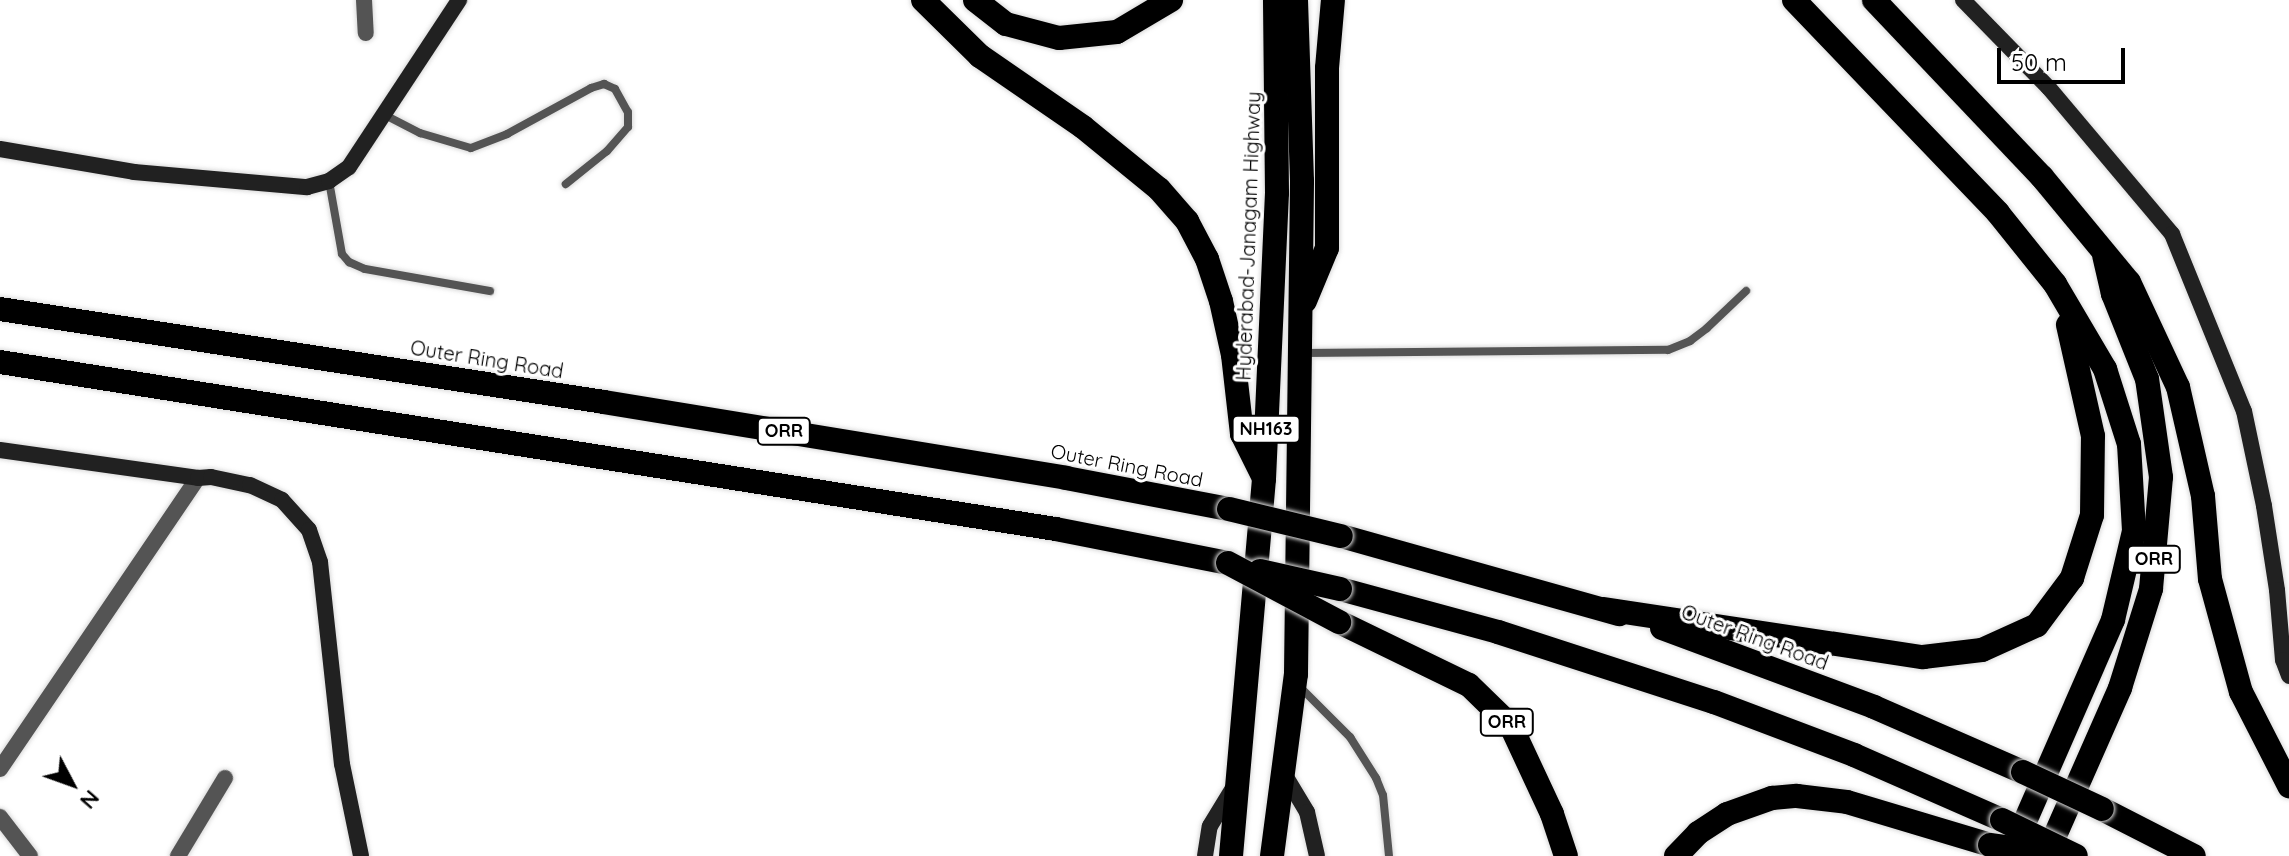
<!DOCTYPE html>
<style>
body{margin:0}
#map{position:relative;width:2289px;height:856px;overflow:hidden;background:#fff;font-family:Quicksand,sans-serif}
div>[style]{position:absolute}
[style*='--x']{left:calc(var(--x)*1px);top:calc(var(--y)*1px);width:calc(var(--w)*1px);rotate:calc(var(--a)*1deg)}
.roads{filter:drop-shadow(0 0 2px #dbdbdb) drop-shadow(0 0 2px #dbdbdb)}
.lane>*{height:8px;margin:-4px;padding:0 4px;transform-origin:4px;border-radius:4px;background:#545454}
.street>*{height:16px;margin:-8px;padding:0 8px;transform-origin:8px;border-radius:8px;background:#545454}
.secondary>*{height:16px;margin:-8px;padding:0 8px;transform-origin:8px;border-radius:8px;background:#212121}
.highway>*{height:24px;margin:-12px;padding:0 12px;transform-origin:12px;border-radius:12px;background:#000}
.bridges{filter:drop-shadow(0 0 2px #dbdbdb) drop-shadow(0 0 2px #dbdbdb)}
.highway-bridge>*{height:24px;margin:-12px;padding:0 12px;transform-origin:12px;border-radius:12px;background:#000}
span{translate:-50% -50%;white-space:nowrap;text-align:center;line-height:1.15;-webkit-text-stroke:6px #fff;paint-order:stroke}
.shield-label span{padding:2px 6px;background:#fff;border:2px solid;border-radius:6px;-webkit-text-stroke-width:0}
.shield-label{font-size:18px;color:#000;font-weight:700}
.street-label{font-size:20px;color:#000}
.north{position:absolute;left:32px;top:744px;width:80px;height:80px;-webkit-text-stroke:6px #fff;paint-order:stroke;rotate:131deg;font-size:22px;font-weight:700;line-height:32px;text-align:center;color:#000}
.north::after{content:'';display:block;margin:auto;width:28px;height:36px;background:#000;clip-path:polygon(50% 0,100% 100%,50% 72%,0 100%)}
.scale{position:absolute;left:1997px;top:48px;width:128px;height:36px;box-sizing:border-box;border:4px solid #000;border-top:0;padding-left:10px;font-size:24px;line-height:28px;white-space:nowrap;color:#000;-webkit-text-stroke:6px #fff;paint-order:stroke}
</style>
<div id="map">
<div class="roads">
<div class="lane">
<i style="--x:383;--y:114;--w:42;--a:27.2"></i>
<i style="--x:420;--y:133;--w:53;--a:16.4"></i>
<i style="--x:471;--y:148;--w:39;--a:-21"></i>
<i style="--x:507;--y:134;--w:96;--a:-28.7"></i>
<i style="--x:591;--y:88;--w:14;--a:-17"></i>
<i style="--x:604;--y:84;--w:12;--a:24"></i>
<i style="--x:615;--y:89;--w:26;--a:61"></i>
<i style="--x:628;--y:112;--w:15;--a:90"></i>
<i style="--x:628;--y:127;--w:32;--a:131"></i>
<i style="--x:607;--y:151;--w:53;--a:141.2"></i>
<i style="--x:329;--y:181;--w:74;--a:79.9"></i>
<i style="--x:342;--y:254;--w:11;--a:49"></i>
<i style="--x:349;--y:262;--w:17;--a:24"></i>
<i style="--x:365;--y:269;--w:127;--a:10"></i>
<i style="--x:1303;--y:353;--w:365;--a:-0.5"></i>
<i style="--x:1668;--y:350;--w:24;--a:-22"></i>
<i style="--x:1690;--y:341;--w:21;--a:-37"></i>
<i style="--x:1707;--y:328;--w:54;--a:-43.5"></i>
<i style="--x:1298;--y:685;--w:74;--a:45"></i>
<i style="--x:1350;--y:737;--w:49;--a:57.6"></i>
<i style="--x:1376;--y:778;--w:18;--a:68"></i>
<i style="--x:1383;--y:795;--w:61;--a:84.4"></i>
</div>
<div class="street">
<i style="--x:364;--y:0;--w:33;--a:87"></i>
<i style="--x:0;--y:769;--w:352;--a:-55.8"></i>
<i style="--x:0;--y:817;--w:49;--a:52.4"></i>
<i style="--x:178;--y:856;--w:91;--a:-58.9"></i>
</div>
<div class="secondary">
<i style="--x:1963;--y:0;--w:123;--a:45.7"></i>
<i style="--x:2049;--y:88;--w:191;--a:49.9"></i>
<i style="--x:2172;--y:234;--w:191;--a:67.9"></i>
<i style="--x:2244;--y:411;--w:97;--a:78.1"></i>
<i style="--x:2264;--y:506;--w:85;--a:81.2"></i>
<i style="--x:2277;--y:590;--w:70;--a:85.1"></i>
<i style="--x:2283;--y:660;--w:17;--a:69"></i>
<i style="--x:0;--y:149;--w:136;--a:9.7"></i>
<i style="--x:134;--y:172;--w:174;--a:5"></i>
<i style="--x:307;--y:187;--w:23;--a:-15"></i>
<i style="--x:329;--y:181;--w:24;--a:-35"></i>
<i style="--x:349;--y:167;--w:200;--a:-56.6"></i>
<i style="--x:0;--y:450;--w:200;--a:8"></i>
<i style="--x:198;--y:478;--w:13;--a:-4"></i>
<i style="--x:211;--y:477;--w:40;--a:12"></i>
<i style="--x:250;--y:485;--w:35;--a:25"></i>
<i style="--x:282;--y:500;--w:40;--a:48"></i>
<i style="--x:309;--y:530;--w:34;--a:71"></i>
<i style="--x:320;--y:562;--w:203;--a:83.8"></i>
<i style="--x:342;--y:764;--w:94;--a:78.3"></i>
<i style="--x:1283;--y:772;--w:47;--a:59"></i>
<i style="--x:1307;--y:812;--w:45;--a:77.2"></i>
<i style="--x:1205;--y:856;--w:30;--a:-81"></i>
<i style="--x:1210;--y:826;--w:48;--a:-58.6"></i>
</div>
<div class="highway">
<i style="--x:923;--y:0;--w:80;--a:44.5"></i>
<i style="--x:980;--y:56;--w:125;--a:34.6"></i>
<i style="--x:1083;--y:127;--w:98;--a:39.2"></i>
<i style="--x:1159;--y:189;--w:43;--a:48.8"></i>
<i style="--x:1187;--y:221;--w:43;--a:62.2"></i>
<i style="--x:1207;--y:259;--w:44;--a:71.6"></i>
<i style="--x:1221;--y:301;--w:55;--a:77.5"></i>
<i style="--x:1233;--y:355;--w:80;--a:83.5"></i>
<i style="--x:1242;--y:434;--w:47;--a:63.4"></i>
<i style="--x:975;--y:0;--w:39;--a:38"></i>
<i style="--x:1006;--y:24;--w:55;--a:14.8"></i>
<i style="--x:1059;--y:38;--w:58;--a:-5.9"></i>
<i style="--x:1117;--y:32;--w:63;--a:-30.7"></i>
<i style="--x:1794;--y:0;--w:295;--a:46.2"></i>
<i style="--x:1998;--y:213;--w:91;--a:51.2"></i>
<i style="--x:2055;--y:284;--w:99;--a:59.5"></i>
<i style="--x:2105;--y:369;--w:79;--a:72.3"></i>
<i style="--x:2129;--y:444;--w:87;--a:86.7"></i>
<i style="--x:2134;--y:531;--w:91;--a:103.3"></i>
<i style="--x:2113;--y:620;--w:248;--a:113.6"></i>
<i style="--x:1874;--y:0;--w:244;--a:46.5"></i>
<i style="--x:2042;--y:177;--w:136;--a:50.4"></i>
<i style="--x:2129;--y:282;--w:116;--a:65"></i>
<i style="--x:2178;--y:387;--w:112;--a:77.1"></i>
<i style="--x:2203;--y:496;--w:83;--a:85.2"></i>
<i style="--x:2210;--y:579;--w:117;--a:74.7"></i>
<i style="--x:2241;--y:692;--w:106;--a:62.9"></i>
<i style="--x:1305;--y:301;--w:57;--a:-67.5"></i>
<i style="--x:1327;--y:248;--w:180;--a:-90"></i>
<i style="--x:1327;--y:68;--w:68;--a:-85"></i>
<i style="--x:0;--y:309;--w:611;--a:8.75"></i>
<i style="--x:604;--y:402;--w:468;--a:9.3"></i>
<i style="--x:1066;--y:478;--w:166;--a:10.8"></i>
<i style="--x:0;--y:362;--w:1069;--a:8.99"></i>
<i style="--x:1056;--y:529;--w:175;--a:11.2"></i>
<i style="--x:1341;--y:536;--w:289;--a:15.7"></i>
<i style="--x:1340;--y:589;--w:164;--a:15.2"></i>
<i style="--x:1498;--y:632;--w:227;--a:18"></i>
<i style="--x:1714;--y:702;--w:150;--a:20.7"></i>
<i style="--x:1854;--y:755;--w:162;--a:23.7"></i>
<i style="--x:1604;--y:609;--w:323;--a:8.6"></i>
<i style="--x:1923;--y:657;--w:59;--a:-6.8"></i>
<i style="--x:1982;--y:650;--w:60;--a:-24.4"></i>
<i style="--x:2037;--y:625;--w:59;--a:-53.3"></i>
<i style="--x:2072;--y:578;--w:66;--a:-72.4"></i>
<i style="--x:2092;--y:515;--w:79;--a:-89.3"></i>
<i style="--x:2093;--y:436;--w:114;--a:-102.7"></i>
<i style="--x:1339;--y:622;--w:144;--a:25.9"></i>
<i style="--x:1469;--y:685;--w:59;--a:44.3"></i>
<i style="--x:1511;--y:726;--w:97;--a:65"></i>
<i style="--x:1552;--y:814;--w:44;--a:71.6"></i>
<i style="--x:1662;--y:628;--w:226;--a:20.4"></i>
<i style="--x:1874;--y:707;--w:163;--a:23.6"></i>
<i style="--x:2102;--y:809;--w:103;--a:27.1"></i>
<i style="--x:1231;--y:856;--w:378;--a:-85"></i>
<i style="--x:1264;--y:479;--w:286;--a:-87.4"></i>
<i style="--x:1277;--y:193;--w:193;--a:-90.6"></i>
<i style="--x:1272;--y:856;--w:184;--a:-82.5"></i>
<i style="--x:1296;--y:674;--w:493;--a:-89.3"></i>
<i style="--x:1302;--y:181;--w:181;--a:-91.9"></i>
<i style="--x:1676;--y:856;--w:32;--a:-46"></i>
<i style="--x:1698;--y:833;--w:35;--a:-33"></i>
<i style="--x:1727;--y:814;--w:48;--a:-19.6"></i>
<i style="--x:1772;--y:798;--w:25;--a:-5"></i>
<i style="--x:1797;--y:796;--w:50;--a:6.8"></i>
<i style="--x:1847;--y:802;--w:149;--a:16.7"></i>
<i style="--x:2046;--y:856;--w:184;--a:-66.2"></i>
<i style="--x:2120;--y:688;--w:104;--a:-72.6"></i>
<i style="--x:2151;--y:589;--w:112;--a:-84.9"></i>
<i style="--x:2161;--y:477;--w:99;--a:-98.1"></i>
<i style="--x:2147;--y:379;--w:92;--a:-111.8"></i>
<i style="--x:2113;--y:294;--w:39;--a:-103"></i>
</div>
</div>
<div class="bridges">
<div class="highway-bridge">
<i style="--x:1229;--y:509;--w:115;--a:13.6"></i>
<i style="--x:1228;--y:563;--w:126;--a:28"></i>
<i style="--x:1260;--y:571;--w:82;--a:12.7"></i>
<i style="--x:2023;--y:772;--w:87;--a:25.1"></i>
<i style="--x:2002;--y:820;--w:82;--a:25.9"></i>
<i style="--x:1990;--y:845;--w:67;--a:7.8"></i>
</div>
</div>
<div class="shield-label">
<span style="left:1266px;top:429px">NH163</span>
<span style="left:784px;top:431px">ORR</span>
<span style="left:2154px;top:559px">ORR</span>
<span style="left:1507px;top:722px">ORR</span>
</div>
<div class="street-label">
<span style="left:1248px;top:236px;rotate:-88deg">Hyderabad-Janagam Highway</span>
<span style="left:487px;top:359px;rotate:9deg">Outer Ring Road</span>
<span style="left:1127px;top:465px;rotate:11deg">Outer Ring Road</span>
<span style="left:1755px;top:637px;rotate:20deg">Outer Ring Road</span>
</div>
<div class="north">N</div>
<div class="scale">50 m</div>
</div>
